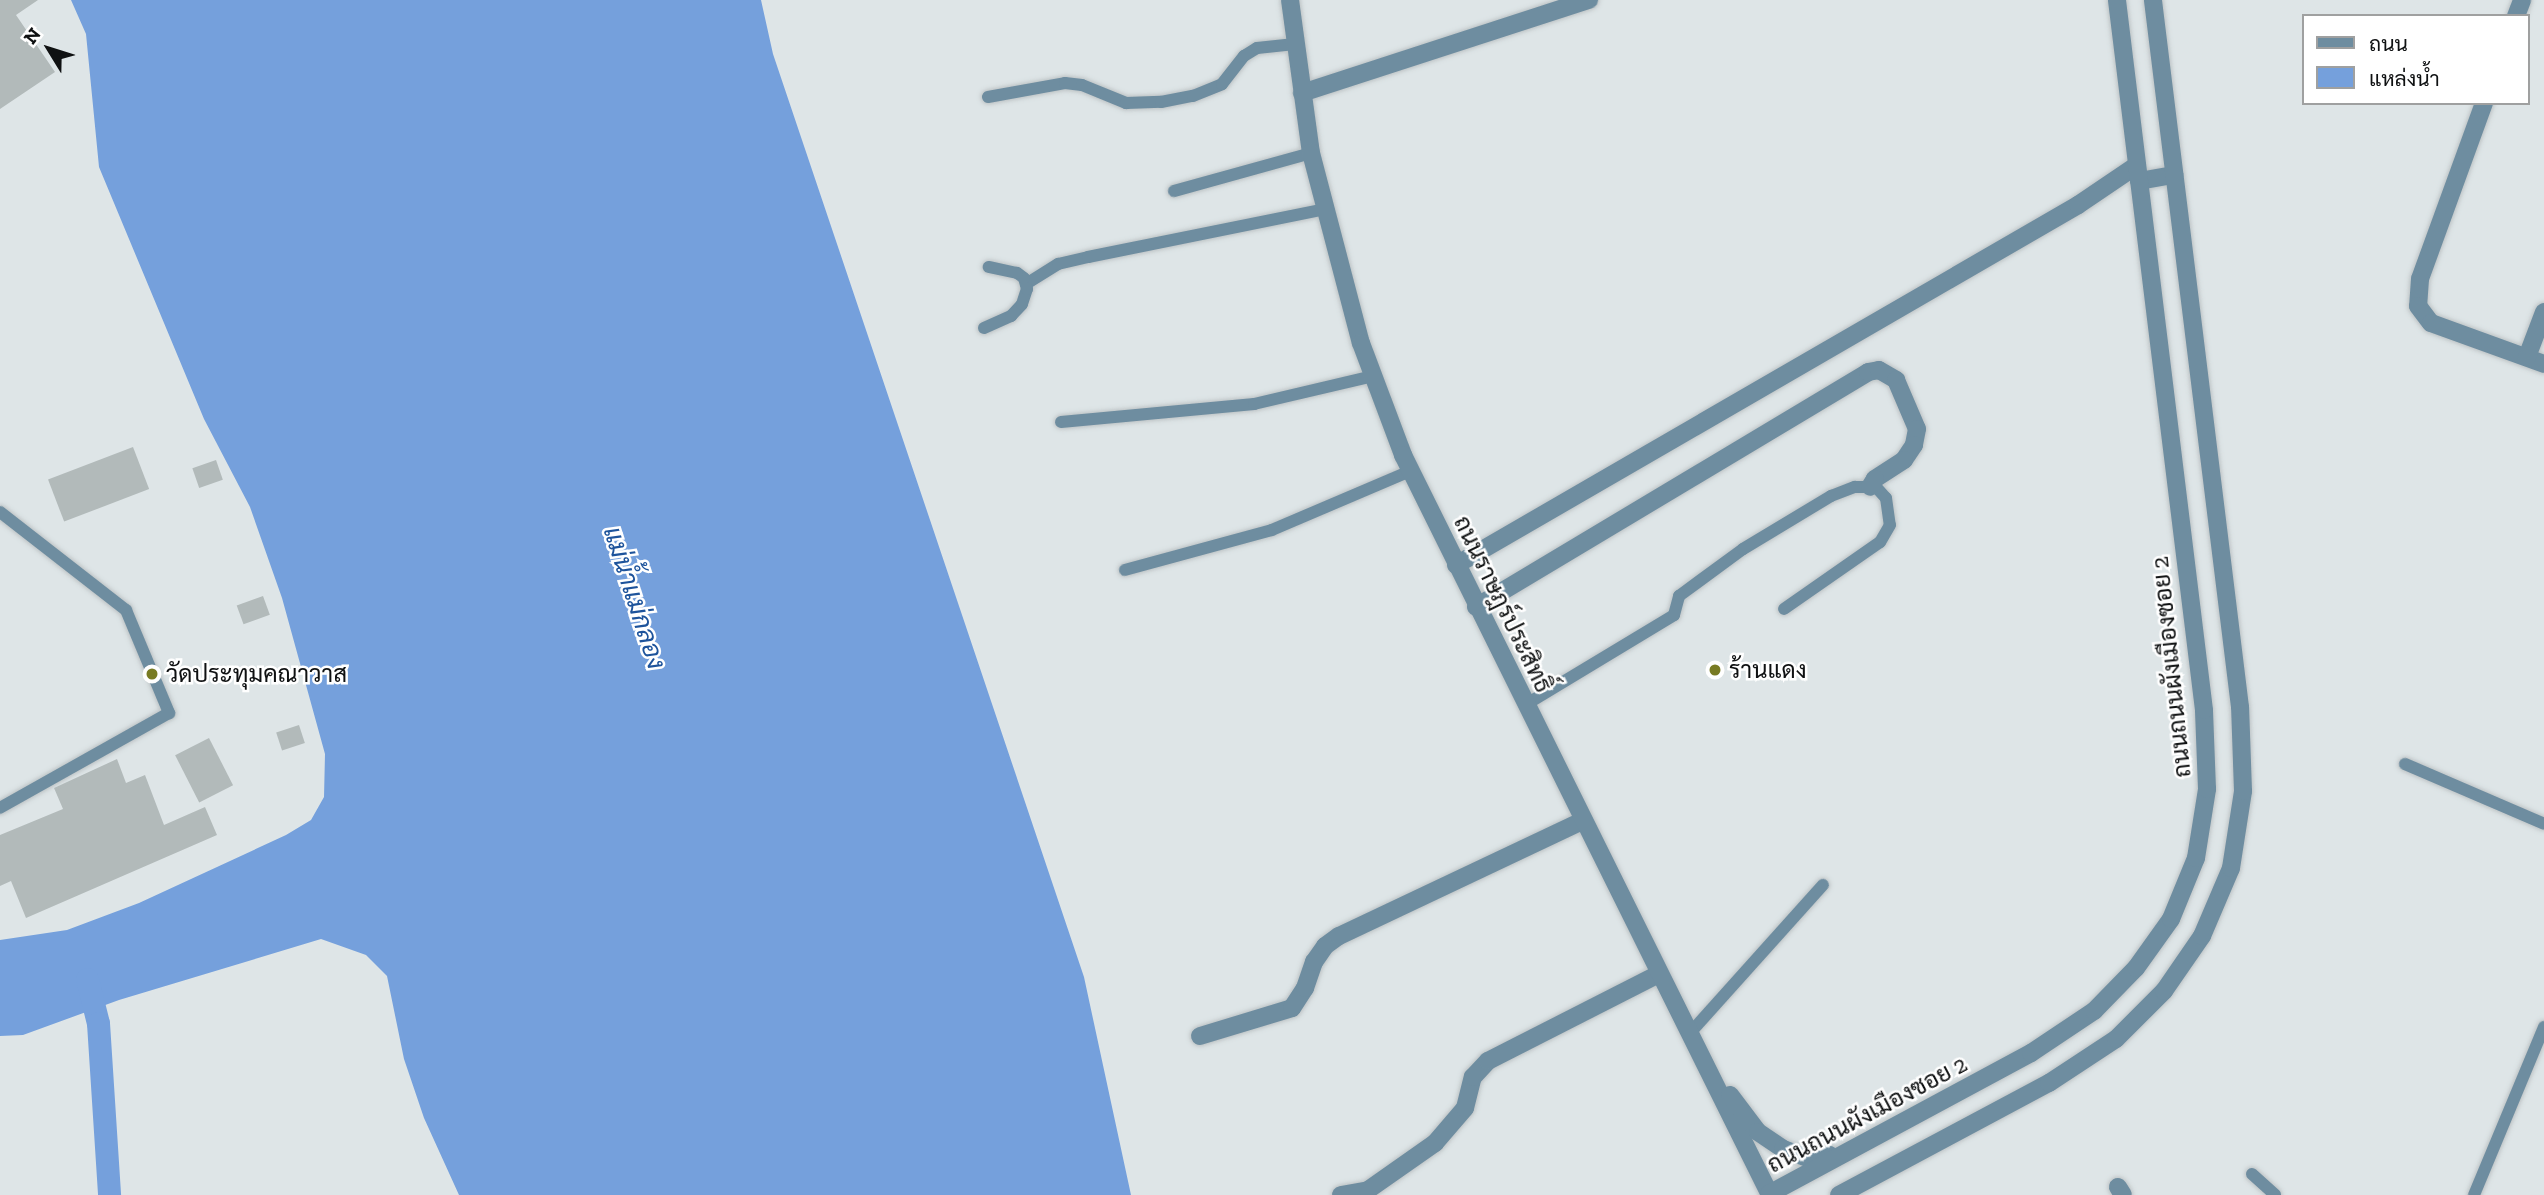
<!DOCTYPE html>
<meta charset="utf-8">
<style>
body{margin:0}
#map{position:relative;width:2544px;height:1195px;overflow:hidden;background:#dee5e7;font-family:"Zilla Slab",Sarabun,serif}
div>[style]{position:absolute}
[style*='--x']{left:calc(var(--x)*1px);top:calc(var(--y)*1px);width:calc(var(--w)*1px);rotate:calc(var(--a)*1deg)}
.water>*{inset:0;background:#75a0dc}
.canal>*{height:23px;margin:-11.5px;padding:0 11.5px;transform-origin:11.5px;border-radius:11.5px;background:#75a0dc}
.building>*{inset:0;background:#b2baba;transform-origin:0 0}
.roads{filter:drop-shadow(0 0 2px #bdc3c5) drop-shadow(0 0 2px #bdc3c5)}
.service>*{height:12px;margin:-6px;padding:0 6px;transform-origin:6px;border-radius:6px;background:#6e8da0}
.minor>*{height:18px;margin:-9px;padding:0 9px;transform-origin:9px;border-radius:9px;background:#6e8da0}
.tertiary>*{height:18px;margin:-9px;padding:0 9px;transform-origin:9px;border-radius:9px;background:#6e8da0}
.dots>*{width:19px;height:19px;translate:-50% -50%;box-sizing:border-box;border:4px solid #fff;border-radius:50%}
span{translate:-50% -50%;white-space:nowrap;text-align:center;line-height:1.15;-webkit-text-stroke:5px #fff;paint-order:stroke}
.street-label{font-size:24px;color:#0f1112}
.poi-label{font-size:24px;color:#0f1112}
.left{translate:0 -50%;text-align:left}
.water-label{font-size:26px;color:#1d539b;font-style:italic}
.legend{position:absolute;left:2302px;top:14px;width:228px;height:91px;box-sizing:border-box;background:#fff;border:2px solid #9fa0a0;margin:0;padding:9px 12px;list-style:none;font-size:21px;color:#0f1112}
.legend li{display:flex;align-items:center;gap:14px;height:35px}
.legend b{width:35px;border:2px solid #9fa0a0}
.north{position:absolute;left:14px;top:14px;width:70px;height:70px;-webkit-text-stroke:5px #fff;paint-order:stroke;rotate:308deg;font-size:19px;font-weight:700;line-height:28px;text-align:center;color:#0f1112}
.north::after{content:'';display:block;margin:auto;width:24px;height:32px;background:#0f1112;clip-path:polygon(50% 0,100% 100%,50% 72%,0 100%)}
</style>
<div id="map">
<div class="water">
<i style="clip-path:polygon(71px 0,761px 0,773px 54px,1084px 977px,1131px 1195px,459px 1195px,424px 1118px,404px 1059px,387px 976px,366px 955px,321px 939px,119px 1000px,23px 1035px,0 1036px,0 940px,67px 930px,139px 903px,286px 835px,311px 820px,324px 797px,325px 754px,282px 598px,250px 507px,204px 419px,99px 167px,86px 34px)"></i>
</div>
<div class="canal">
<i style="--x:87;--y:979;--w:45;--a:76"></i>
<i style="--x:98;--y:1023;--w:172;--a:86.3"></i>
</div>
<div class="building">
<i style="clip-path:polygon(0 0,38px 0,16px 15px,55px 72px,0 109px)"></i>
<i style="left:133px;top:447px;width:45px;height:91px;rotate:69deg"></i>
<i style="left:216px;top:460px;width:21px;height:25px;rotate:71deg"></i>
<i style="left:263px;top:596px;width:20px;height:28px;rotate:70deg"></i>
<i style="left:299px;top:725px;width:19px;height:24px;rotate:72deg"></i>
<i style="left:209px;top:738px;width:53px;height:38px;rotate:63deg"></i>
<i style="clip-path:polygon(117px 759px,126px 783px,145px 775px,164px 825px,205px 807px,217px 835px,26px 918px,11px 881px,0 886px,0 835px,63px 809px,54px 788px)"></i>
</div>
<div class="roads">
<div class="service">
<i style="--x:988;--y:97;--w:78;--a:-10.3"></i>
<i style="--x:1065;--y:83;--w:17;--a:7"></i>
<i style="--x:1082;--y:85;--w:48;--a:22.2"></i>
<i style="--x:1126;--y:103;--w:35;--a:-2"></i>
<i style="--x:1161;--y:102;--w:33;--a:-11"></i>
<i style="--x:1193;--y:96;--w:31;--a:-22"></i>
<i style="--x:1222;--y:84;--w:36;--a:-52"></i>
<i style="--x:1244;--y:56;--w:15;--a:-32"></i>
<i style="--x:1257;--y:48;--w:38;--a:-6"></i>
<i style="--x:1174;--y:191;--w:142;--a:-15.5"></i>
<i style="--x:1026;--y:284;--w:38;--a:-32"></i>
<i style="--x:1058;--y:264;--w:31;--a:-13"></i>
<i style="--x:1088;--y:257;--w:243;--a:-11.4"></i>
<i style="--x:984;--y:328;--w:30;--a:-24"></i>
<i style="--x:1011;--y:316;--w:16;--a:-47"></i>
<i style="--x:1022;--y:304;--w:16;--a:-72"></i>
<i style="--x:1027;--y:289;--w:11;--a:-105"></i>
<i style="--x:1024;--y:278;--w:9;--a:-144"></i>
<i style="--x:1017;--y:273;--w:29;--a:-168"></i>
<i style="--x:1061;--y:422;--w:194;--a:-5.3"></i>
<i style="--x:1254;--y:404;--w:122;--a:-13.2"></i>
<i style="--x:0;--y:512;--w:160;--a:37.9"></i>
<i style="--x:126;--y:610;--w:112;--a:67.3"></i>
<i style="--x:169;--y:713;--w:194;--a:150.7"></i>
<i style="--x:1125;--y:570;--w:152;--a:-15.2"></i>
<i style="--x:1272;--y:530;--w:150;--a:-23.1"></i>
<i style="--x:1525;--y:705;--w:174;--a:-31.1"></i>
<i style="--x:1674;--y:615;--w:20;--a:-75"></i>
<i style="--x:1679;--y:596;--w:79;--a:-36.3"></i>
<i style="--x:1743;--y:549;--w:103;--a:-31.1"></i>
<i style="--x:1831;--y:496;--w:26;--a:-21"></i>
<i style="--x:1855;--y:487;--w:21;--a:0"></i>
<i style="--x:1876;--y:487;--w:15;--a:48"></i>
<i style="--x:1886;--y:498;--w:27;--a:82"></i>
<i style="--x:1890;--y:525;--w:20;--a:120"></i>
<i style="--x:1880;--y:542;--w:117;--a:145.1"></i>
<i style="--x:2405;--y:764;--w:151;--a:23.3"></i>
<i style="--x:1690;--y:1033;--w:199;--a:-48.1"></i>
<i style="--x:2252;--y:1174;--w:31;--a:42"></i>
<i style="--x:2474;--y:1195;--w:182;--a:-67.4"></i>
</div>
<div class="minor">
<i style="--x:2516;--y:16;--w:17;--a:-69"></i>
<i style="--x:1302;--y:93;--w:302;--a:-18"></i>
<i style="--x:2484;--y:103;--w:187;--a:110"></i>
<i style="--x:2420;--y:279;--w:27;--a:94"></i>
<i style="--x:2418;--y:306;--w:21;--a:53"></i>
<i style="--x:2431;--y:323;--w:120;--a:19.9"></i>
<i style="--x:2527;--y:357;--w:48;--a:-69.3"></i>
<i style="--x:1456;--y:565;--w:719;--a:-30.06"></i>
<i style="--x:2078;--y:205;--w:71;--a:-34.1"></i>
<i style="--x:1476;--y:607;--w:457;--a:-30.9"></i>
<i style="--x:1868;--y:372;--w:11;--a:-10"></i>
<i style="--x:1879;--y:370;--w:20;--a:30"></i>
<i style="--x:1896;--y:380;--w:53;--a:66.8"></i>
<i style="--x:1917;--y:429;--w:16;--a:101"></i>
<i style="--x:1914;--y:445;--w:18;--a:124"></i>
<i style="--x:1904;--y:460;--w:35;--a:147"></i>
<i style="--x:1875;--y:479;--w:9;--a:122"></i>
<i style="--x:1200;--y:1036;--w:96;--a:-16.9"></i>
<i style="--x:1292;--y:1008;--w:24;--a:-57"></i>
<i style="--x:1305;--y:988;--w:28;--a:-71"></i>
<i style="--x:1314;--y:962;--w:19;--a:-55"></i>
<i style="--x:1325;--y:946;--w:17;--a:-36"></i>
<i style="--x:1339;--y:936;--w:269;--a:-25.3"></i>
<i style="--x:2118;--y:1187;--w:9;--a:58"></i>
<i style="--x:1341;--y:1195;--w:27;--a:-10"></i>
<i style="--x:1368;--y:1190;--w:82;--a:-35"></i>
<i style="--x:1435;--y:1143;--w:46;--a:-49.4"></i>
<i style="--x:1465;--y:1108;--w:32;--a:-76"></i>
<i style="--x:1473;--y:1077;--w:22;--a:-47"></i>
<i style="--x:1488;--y:1061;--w:192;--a:-27"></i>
</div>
<div class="tertiary">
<i style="--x:1290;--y:0;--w:154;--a:82.2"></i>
<i style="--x:1311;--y:153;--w:196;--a:75.3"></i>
<i style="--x:1361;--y:343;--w:120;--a:69.4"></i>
<i style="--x:1403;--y:455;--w:826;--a:63.62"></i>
<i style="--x:2139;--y:181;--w:36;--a:-10"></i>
<i style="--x:1730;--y:1095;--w:46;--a:52.9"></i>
<i style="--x:1758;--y:1132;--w:30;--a:34"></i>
<i style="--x:1783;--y:1149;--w:30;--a:20"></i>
<i style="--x:1811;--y:1159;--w:19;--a:-12"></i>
<i style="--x:1769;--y:1194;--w:298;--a:-28.3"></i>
<i style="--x:2031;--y:1053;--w:76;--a:-33.7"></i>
<i style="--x:2094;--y:1011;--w:60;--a:-45.7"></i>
<i style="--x:2136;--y:968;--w:60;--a:-54.5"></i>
<i style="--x:2171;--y:919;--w:66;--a:-67.7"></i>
<i style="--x:2196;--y:858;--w:70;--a:-80.9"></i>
<i style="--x:2207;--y:789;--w:79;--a:-92.2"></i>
<i style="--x:2204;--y:710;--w:715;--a:-96.99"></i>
<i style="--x:1839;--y:1195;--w:238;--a:-28.1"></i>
<i style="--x:2049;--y:1083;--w:80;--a:-33.3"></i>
<i style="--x:2116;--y:1039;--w:68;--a:-45"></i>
<i style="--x:2164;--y:991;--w:67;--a:-55.4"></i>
<i style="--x:2202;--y:936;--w:74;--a:-66.9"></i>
<i style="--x:2231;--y:868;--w:78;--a:-81.1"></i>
<i style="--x:2243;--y:791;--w:84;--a:-92"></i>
<i style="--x:2240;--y:707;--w:712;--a:-97.02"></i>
</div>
</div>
<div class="dots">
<i style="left:1715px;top:670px;background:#787b23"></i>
<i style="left:152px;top:674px;background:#787b23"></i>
</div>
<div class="street-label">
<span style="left:1503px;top:604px;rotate:64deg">ถนนราษฎร์ประสิทธิ์</span>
<span style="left:2171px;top:667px;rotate:-96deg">ถนนถนนผังเมืองซอย 2</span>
<span style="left:1867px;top:1114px;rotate:-28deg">ถนนถนนผังเมืองซอย 2</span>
</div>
<div class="poi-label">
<span class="left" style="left:1729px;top:670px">ร้านแดง</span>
<span class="left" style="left:166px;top:674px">วัดประทุมคณาวาส</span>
</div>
<div class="water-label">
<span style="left:634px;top:598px;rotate:72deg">แม่น้ำแม่กลอง</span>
</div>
<ul class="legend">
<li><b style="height:9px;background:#6e8da0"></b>ถนน</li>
<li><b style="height:19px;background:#75a0dc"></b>แหล่งน้ำ</li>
</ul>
<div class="north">N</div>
</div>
